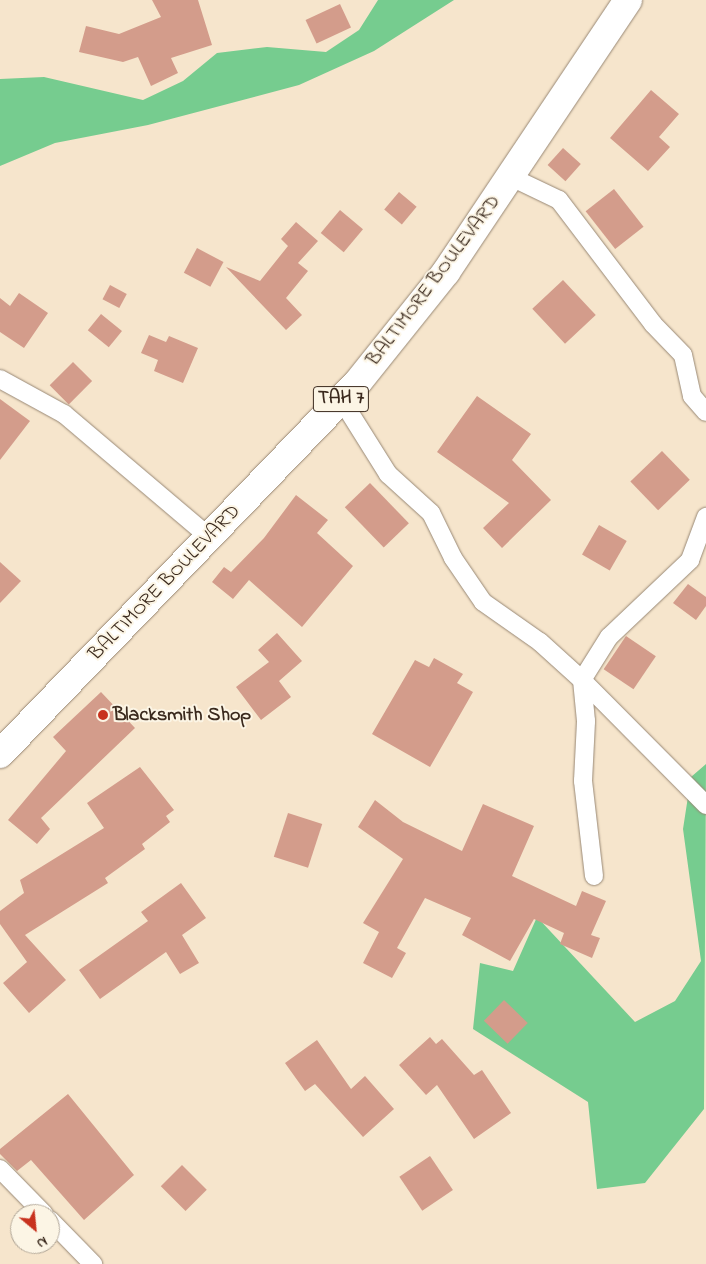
<!DOCTYPE html>
<style>
body{margin:0}
#map{position:relative;width:706px;height:1264px;overflow:hidden;background:#f6e5cc;font-family:"Indie Flower",sans-serif}
div>[style]{position:absolute}
[style*='--x']{left:calc(var(--x)*1px);top:calc(var(--y)*1px);width:calc(var(--w)*1px);rotate:calc(var(--a)*1deg)}
.green>*{inset:0;background:#76cc8f}
.building>*{inset:0;background:#d39c8b;transform-origin:0 0}
.roads{filter:drop-shadow(0 0 1px #988875) drop-shadow(0 0 1px #988875)}
.minor>*{height:18px;margin:-9px;padding:0 9px;transform-origin:9px;border-radius:9px;background:#fff}
.trunk>*{height:28px;margin:-14px;padding:0 14px;transform-origin:14px;border-radius:14px;background:#fff}
.dots>*{width:14px;height:14px;translate:-50% -50%;box-sizing:border-box;border:2px solid #fcf5e5;border-radius:50%}
span{translate:-50% -50%;white-space:nowrap;text-align:center;line-height:1.15;-webkit-text-stroke:4px #fcf5e5;paint-order:stroke}
.shield-label span{padding:1px 4px;background:#fcf5e5;border:1px solid;border-radius:4px;-webkit-text-stroke-width:0}
.shield-label{font-size:19px;color:#3b2a1e;font-weight:700}
.street-label{font-size:20px;color:#3b2a1e}
.poi-label{font-size:20px;color:#3b2a1e;font-weight:700}
.left{translate:0 -50%;text-align:left}
.north{position:absolute;left:10px;top:1204px;width:50px;height:50px;box-sizing:border-box;background:#fcf5e5;border:1px solid #afa495;border-radius:50%;rotate:152deg;font-size:14px;font-weight:700;line-height:20px;text-align:center;color:#3b2a1e}
.north::after{content:'';display:block;margin:auto;width:18px;height:22px;background:#c8321e;clip-path:polygon(50% 0,100% 100%,50% 72%,0 100%)}
</style>
<div id="map">
<div class="green">
<i style="clip-path:polygon(378px 0,454px 0,374px 51px,299px 85px,148px 125px,55px 143px,0 166px,0 79px,44px 77px,143px 100px,183px 81px,217px 53px,267px 47px,326px 52px,359px 30px)"></i>
<i style="clip-path:polygon(706px 764px,704px 1109px,645px 1183px,597px 1189px,588px 1102px,473px 1029px,480px 963px,513px 971px,537px 917px,635px 1022px,675px 1001px,701px 961px,683px 829px,691px 777px)"></i>
</div>
<div class="building">
<i style="clip-path:polygon(152px 0,198px 0,212px 45px,171px 58px,178px 73px,151px 86px,138px 57px,123px 62px,79px 52px,86px 26px,119px 34px,161px 17px)"></i>
<i style="left:340px;top:4px;width:26px;height:38px;rotate:65deg"></i>
<i style="clip-path:polygon(651px 90px,679px 114px,659px 137px,670px 147px,648px 171px,610px 138px)"></i>
<i style="left:563px;top:148px;width:24px;height:23px;rotate:42deg"></i>
<i style="left:614px;top:189px;width:48px;height:36px;rotate:52deg"></i>
<i style="left:399px;top:192px;width:23px;height:23px;rotate:40deg"></i>
<i style="left:340px;top:210px;width:30px;height:30px;rotate:40deg"></i>
<i style="clip-path:polygon(296px 222px,318px 241px,298px 263px,308px 271px,286px 298px,302px 315px,286px 330px,226px 267px,260px 281px,288px 246px,281px 239px)"></i>
<i style="left:197px;top:248px;width:30px;height:28px;rotate:28deg"></i>
<i style="left:563px;top:280px;width:48px;height:42px;rotate:47deg"></i>
<i style="left:110px;top:285px;width:19px;height:16px;rotate:28deg"></i>
<i style="clip-path:polygon(19px 293px,48px 313px,24px 348px,0 332px,0 298px,10px 306px)"></i>
<i style="left:101px;top:314px;width:27px;height:21px;rotate:39deg"></i>
<i style="clip-path:polygon(149px 335px,166px 342px,169px 336px,198px 348px,183px 383px,154px 371px,158px 360px,141px 353px)"></i>
<i style="left:73px;top:362px;width:27px;height:33px;rotate:45deg"></i>
<i style="clip-path:polygon(477px 396px,531px 434px,512px 460px,551px 500px,502px 548px,483px 528px,509px 503px,437px 452px)"></i>
<i style="clip-path:polygon(0 399px,30px 421px,0 460px)"></i>
<i style="left:662px;top:451px;width:40px;height:44px;rotate:46deg"></i>
<i style="left:370px;top:483px;width:56px;height:35px;rotate:46deg"></i>
<i style="clip-path:polygon(296px 495px,328px 520px,317px 533px,353px 566px,302px 627px,249px 580px,233px 599px,212px 582px,224px 567px,231px 572px,264px 538px)"></i>
<i style="left:599px;top:525px;width:32px;height:34px;rotate:30deg"></i>
<i style="clip-path:polygon(0 562px,21px 581px,0 603px)"></i>
<i style="clip-path:polygon(688px 584px,706px 597px,706px 606px,696px 620px,673px 603px)"></i>
<i style="clip-path:polygon(277px 633px,302px 661px,279px 681px,291px 697px,261px 720px,236px 687px,269px 662px,258px 650px)"></i>
<i style="left:626px;top:636px;width:36px;height:40px;rotate:34deg"></i>
<i style="clip-path:polygon(434px 658px,463px 674px,457px 683px,473px 692px,430px 767px,372px 734px,415px 660px,429px 667px)"></i>
<i style="clip-path:polygon(101px 692px,135px 728px,41px 818px,50px 829px,37px 844px,8px 820px,66px 751px,53px 737px)"></i>
<i style="clip-path:polygon(140px 767px,174px 810px,166px 816px,170px 822px,142px 844px,145px 849px,105px 878px,108px 883px,25px 935px,66px 980px,29px 1013px,3px 983px,27px 962px,0 924px,0 911px,24px 893px,20px 880px,104px 828px,87px 803px)"></i>
<i style="clip-path:polygon(375px 800px,403px 822px,462px 851px,483px 804px,534px 826px,512px 876px,576px 906px,582px 891px,606px 901px,591px 935px,600px 938px,592px 958px,560px 944px,564px 933px,534px 919px,510px 961px,462px 935px,471px 918px,425px 898px,397px 948px,406px 953px,392px 978px,363px 963px,379px 932px,363px 923px,403px 859px,358px 827px)"></i>
<i style="left:288px;top:813px;width:36px;height:46px;rotate:18deg"></i>
<i style="clip-path:polygon(181px 883px,206px 918px,182px 935px,199px 963px,180px 974px,166px 952px,100px 999px,79px 970px,148px 921px,141px 912px)"></i>
<i style="left:504px;top:1000px;width:33px;height:29px;rotate:44deg"></i>
<i style="clip-path:polygon(430px 1037px,436px 1044px,442px 1039px,474px 1075px,482px 1070px,511px 1113px,474px 1139px,437px 1085px,426px 1095px,399px 1065px)"></i>
<i style="clip-path:polygon(317px 1040px,351px 1089px,365px 1076px,394px 1109px,363px 1137px,315px 1084px,305px 1091px,285px 1063px)"></i>
<i style="clip-path:polygon(68px 1094px,134px 1175px,84px 1220px,31px 1160px,17px 1171px,0 1154px,0 1149px)"></i>
<i style="left:430px;top:1156px;width:41px;height:37px;rotate:56deg"></i>
<i style="left:182px;top:1165px;width:35px;height:30px;rotate:45deg"></i>
</div>
<div class="roads">
<div class="minor">
<i style="--x:511;--y:177;--w:53;--a:25.6"></i>
<i style="--x:559;--y:200;--w:156;--a:52.8"></i>
<i style="--x:653;--y:324;--w:43;--a:45.9"></i>
<i style="--x:683;--y:355;--w:42;--a:77.6"></i>
<i style="--x:692;--y:396;--w:21;--a:49"></i>
<i style="--x:0;--y:379;--w:73;--a:28.7"></i>
<i style="--x:64;--y:414;--w:190;--a:40.3"></i>
<i style="--x:341;--y:399;--w:89;--a:57.9"></i>
<i style="--x:388;--y:474;--w:58;--a:42.2"></i>
<i style="--x:431;--y:513;--w:50;--a:63.9"></i>
<i style="--x:453;--y:558;--w:53;--a:55.7"></i>
<i style="--x:483;--y:602;--w:70;--a:35.1"></i>
<i style="--x:540;--y:642;--w:57;--a:42.1"></i>
<i style="--x:582;--y:680;--w:176;--a:45.2"></i>
<i style="--x:594;--y:876;--w:96;--a:-96.6"></i>
<i style="--x:583;--y:781;--w:60;--a:-87.1"></i>
<i style="--x:586;--y:721;--w:41;--a:-95.6"></i>
<i style="--x:582;--y:680;--w:51;--a:-57.9"></i>
<i style="--x:609;--y:637;--w:112;--a:-43.5"></i>
<i style="--x:690;--y:560;--w:46;--a:-69.6"></i>
<i style="--x:0;--y:1169;--w:63;--a:45.6"></i>
<i style="--x:50;--y:1220;--w:62;--a:45.7"></i>
</div>
<div class="trunk">
<i style="--x:0;--y:754;--w:516;--a:-46.1"></i>
<i style="--x:358;--y:382;--w:141;--a:-51.3"></i>
<i style="--x:446;--y:272;--w:327;--a:-56.2"></i>
</div>
</div>
<div class="dots">
<i style="left:103px;top:715px;background:#c8321e"></i>
</div>
<div class="shield-label">
<span style="left:341px;top:399px">TAH 7</span>
</div>
<div class="street-label">
<span style="left:434px;top:281px;rotate:-53deg">BALTIMORE BOULEVARD</span>
<span style="left:165px;top:583px;rotate:-46deg">BALTIMORE BOULEVARD</span>
</div>
<div class="poi-label">
<span class="left" style="left:113px;top:715px">Blacksmith Shop</span>
</div>
<div class="north">N</div>
</div>
